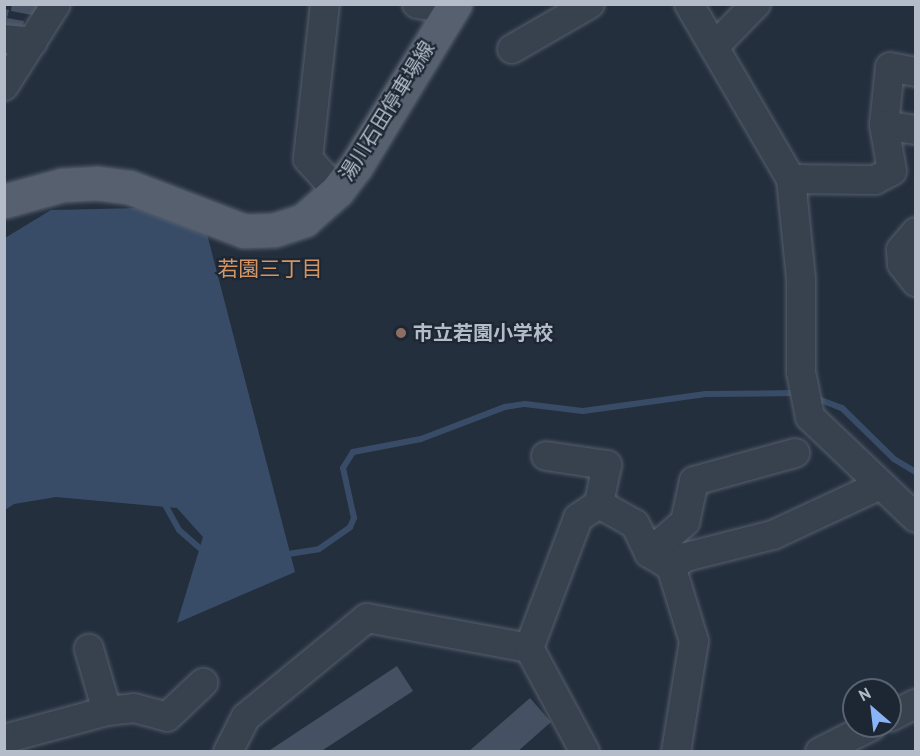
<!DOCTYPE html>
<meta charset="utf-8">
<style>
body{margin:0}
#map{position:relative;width:920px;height:756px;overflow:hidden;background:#242f3e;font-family:"PT Sans","Noto Sans JP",sans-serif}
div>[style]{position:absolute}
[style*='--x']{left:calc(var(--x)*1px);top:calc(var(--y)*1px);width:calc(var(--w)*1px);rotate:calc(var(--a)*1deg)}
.water>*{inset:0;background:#394c67}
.stream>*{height:6px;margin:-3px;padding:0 3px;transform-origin:3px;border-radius:3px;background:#394c67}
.building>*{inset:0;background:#455162}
.roads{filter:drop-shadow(0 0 2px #565f6c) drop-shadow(0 0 2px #565f6c)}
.minor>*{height:28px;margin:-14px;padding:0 14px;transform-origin:14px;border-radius:14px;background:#38414e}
.major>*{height:33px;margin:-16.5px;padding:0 16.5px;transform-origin:16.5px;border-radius:16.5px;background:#56606e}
.dots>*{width:16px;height:16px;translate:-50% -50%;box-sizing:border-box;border:3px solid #1d2633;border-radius:50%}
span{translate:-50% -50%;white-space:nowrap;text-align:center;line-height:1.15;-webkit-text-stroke:4.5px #1d2633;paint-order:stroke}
.street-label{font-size:20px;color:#b4bcc9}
.poi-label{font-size:20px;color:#b4bcc9;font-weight:700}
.left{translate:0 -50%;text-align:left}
.neighbourhood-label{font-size:21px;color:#d59563}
.frame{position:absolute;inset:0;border:6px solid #b4bcc9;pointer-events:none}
.north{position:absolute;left:842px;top:678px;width:60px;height:60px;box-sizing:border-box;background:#1d2633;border:2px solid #59626f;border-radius:50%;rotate:332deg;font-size:16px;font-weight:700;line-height:24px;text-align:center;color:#b4bcc9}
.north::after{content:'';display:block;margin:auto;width:21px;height:27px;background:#8ab4f8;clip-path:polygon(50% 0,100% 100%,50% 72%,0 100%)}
</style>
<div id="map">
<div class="water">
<i style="clip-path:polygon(140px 208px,207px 234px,295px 572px,177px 623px,203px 537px,177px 508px,56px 497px,14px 504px,5px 510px,5px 238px,51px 210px)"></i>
</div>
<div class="stream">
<i style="--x:813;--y:397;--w:31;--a:21"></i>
<i style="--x:842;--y:408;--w:73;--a:44.4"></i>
<i style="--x:894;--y:459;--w:26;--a:31"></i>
<i style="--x:163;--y:501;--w:33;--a:61"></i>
<i style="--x:179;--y:530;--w:35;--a:41"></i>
<i style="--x:282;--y:555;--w:37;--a:-9"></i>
<i style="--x:319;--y:549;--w:38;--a:-35"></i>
<i style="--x:350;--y:527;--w:10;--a:-66"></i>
<i style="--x:354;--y:518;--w:51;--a:-102.4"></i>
<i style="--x:343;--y:468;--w:19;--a:-58"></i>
<i style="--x:353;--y:452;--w:69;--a:-10.8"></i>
<i style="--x:421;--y:439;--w:90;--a:-20.9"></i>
<i style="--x:505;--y:407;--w:20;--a:-9"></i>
<i style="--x:525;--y:404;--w:58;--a:6.9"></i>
<i style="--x:583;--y:411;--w:124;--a:-7.9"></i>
<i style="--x:706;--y:394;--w:91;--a:-0.6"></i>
</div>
<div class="building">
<i style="clip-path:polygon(12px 4px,44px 4px,42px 17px,11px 11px)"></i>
<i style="clip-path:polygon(4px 9px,9px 10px,7px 18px,24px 21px,21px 36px,4px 33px)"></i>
<i style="clip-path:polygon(397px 666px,413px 691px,320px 752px,267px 752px)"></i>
<i style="clip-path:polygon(530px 698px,551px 722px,517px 752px,468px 752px)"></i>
</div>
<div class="roads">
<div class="minor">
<i style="--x:325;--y:4;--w:156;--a:96.3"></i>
<i style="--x:308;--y:159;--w:43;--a:47.8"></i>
<i style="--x:417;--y:4;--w:35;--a:7"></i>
<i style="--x:689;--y:4;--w:203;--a:59.8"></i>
<i style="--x:791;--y:179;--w:101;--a:84.3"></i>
<i style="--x:801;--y:280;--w:92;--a:90"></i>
<i style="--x:801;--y:372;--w:46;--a:78.7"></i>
<i style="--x:810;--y:417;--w:146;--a:43.6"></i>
<i style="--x:4;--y:39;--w:29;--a:6"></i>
<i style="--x:714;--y:47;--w:60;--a:-45.7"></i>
<i style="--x:512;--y:49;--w:90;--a:-30"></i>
<i style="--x:4;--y:86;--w:97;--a:-57.6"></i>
<i style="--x:884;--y:125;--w:58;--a:-84.1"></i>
<i style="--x:890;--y:67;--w:26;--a:11"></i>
<i style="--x:791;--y:179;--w:84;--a:0.7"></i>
<i style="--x:875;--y:180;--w:19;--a:-28"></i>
<i style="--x:892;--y:171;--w:47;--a:-99.9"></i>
<i style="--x:884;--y:125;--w:32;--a:9"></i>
<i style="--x:916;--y:232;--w:23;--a:130"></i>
<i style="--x:901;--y:250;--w:14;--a:86"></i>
<i style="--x:902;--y:264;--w:23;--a:52"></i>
<i style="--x:546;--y:456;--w:62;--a:8.4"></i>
<i style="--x:607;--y:465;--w:40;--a:102"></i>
<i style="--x:649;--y:553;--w:48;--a:-40.7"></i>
<i style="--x:685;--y:522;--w:42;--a:-77.6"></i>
<i style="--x:694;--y:481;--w:105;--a:-15.5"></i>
<i style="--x:671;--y:566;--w:17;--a:-31"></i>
<i style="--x:686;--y:557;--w:90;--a:-14.2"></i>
<i style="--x:773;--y:535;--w:118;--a:-25"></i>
<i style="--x:107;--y:711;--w:27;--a:-6"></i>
<i style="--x:134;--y:708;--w:34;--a:15"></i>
<i style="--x:167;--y:717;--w:50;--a:-43.4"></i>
<i style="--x:890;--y:717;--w:29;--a:-27"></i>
<i style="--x:4;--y:739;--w:107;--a:-15.2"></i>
<i style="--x:107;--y:711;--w:65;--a:-106.2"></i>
<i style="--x:228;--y:752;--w:39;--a:-63"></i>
<i style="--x:246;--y:717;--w:156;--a:-39.3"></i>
<i style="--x:367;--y:618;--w:165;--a:10.5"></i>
<i style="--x:585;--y:752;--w:118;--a:-118.3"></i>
<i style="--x:529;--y:648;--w:139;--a:-69.3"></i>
<i style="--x:578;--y:518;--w:25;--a:-34"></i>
<i style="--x:599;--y:504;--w:41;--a:29.1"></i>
<i style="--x:635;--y:524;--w:32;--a:64"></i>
<i style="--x:649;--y:553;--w:26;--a:31"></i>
<i style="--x:671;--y:566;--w:78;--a:73"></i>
<i style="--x:694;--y:641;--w:112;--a:99.2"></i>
<i style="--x:820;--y:752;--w:58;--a:-26.6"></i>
</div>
<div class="major">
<i style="--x:4;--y:201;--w:60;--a:-15.4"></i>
<i style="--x:62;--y:185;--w:34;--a:-3"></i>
<i style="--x:96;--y:183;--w:33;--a:7"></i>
<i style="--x:129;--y:187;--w:123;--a:20.9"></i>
<i style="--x:244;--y:231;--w:30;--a:-2"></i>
<i style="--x:274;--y:230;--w:32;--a:-18"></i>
<i style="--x:304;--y:220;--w:44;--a:-41.3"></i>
<i style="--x:337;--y:191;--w:31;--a:-53"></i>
<i style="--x:356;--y:166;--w:190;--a:-58.6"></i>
</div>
</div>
<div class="dots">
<i style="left:401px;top:333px;background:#8d6e63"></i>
</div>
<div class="street-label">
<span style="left:387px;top:111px;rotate:-58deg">湯川石田停車場線</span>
</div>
<div class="poi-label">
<span class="left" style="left:413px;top:333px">市立若園小学校</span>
</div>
<div class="neighbourhood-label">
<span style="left:270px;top:269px">若園三丁目</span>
</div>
<div class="frame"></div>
<div class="north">N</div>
</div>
